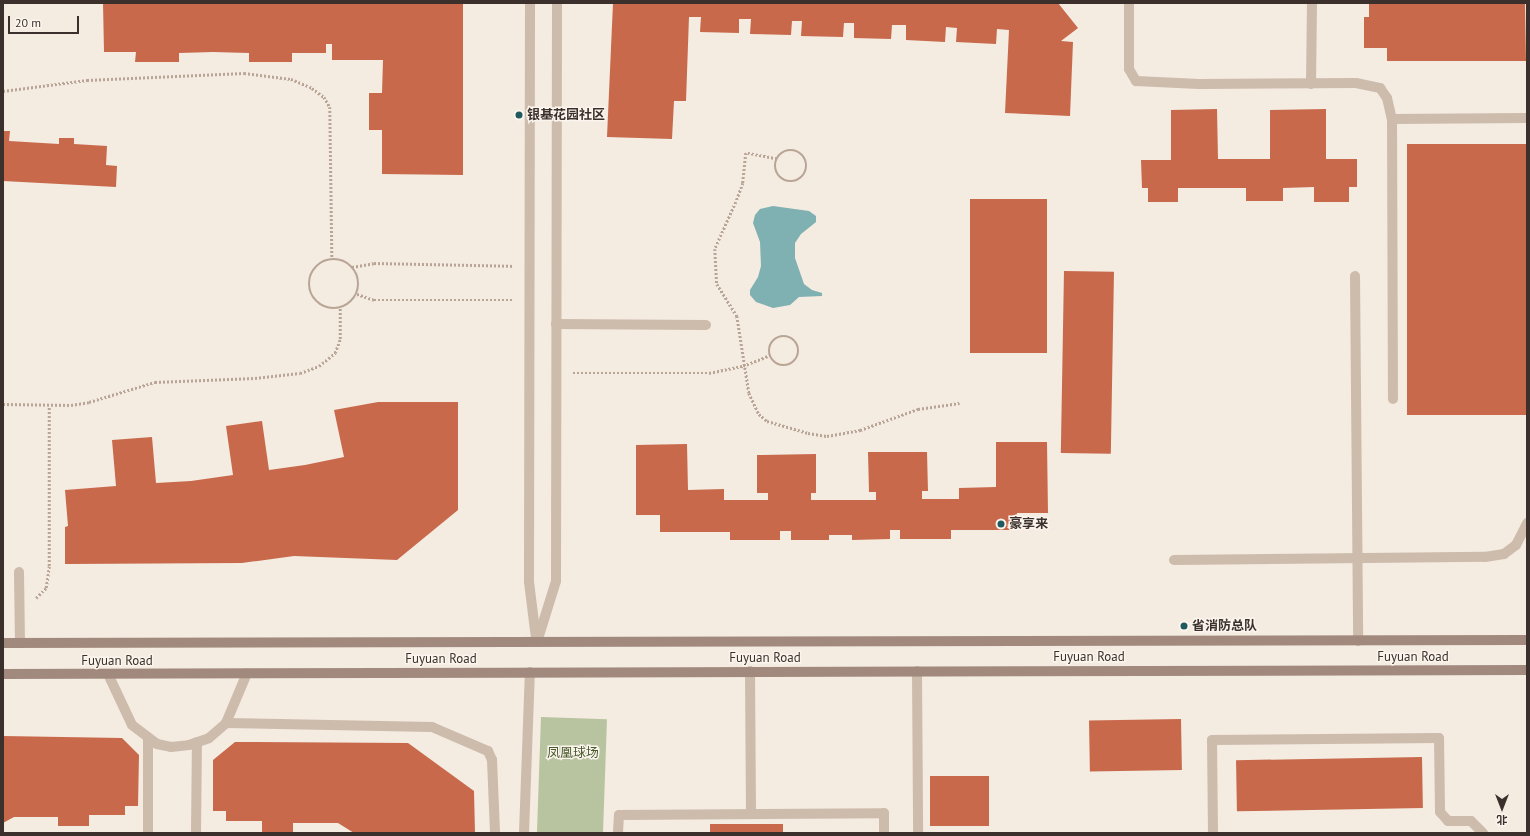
<!DOCTYPE html>
<meta charset="utf-8">
<style>
body{margin:0}
#map{position:relative;width:1530px;height:836px;overflow:hidden;background:#f4ebe1;font-family:"PT Sans","Noto Sans SC",sans-serif}
div>[style]{position:absolute}
[style*='--x']{left:calc(var(--x)*1px);top:calc(var(--y)*1px);width:calc(var(--w)*1px);rotate:calc(var(--a)*1deg)}
.green>*{inset:0;background:#b8c4a0;transform-origin:0 0}
.water>*{inset:0;background:#7fb0b2}
.building>*{inset:0;background:#c8694b;transform-origin:0 0}
.path>*{height:2.5px;margin-top:-1.25px;transform-origin:0;background:repeating-linear-gradient(90deg,#b9a596 0 2px,transparent 0 4px)}
.path>.ring{margin:-1.25px;padding:0;box-sizing:content-box;background:none;border:2.5px solid #b9a596;border-radius:50%}
.lane>*{height:10px;margin:-5px;padding:0 5px;transform-origin:5px;border-radius:5px;background:#cdbbac}
.street>*{height:10px;margin:-5px;padding:0 5px;transform-origin:5px;border-radius:5px;background:#cdbbac}
.secondary>*{height:10px;margin:-5px;padding:0 5px;transform-origin:5px;border-radius:5px;background:#a18a7d}
.dots>*{width:11px;height:11px;translate:-50% -50%;box-sizing:border-box;border:2px solid #fbf5ee;border-radius:50%}
span{translate:-50% -50%;white-space:nowrap;text-align:center;line-height:1.15;-webkit-text-stroke:3px #fbf5ee;paint-order:stroke}
.poi-label{font-size:13px;color:#3b302b;font-weight:700}
.left{translate:0 -50%;text-align:left}
.street-label{font-size:13px;color:#3b302b}
.park-label{font-size:13px;color:#4a5a2e}
.frame{position:absolute;inset:0;border:4px solid #3b302b;pointer-events:none}
.north{position:absolute;left:1482px;top:788px;width:40px;height:40px;-webkit-text-stroke:3px #fbf5ee;paint-order:stroke;rotate:180deg;font-size:11px;font-weight:700;line-height:16px;text-align:center;color:#3b302b}
.north::after{content:'';display:block;margin:auto;width:14px;height:18px;background:#3b302b;clip-path:polygon(50% 0,100% 100%,50% 72%,0 100%)}
.scale{position:absolute;left:8px;top:16px;width:71px;height:18px;box-sizing:border-box;border:2px solid #3b302b;border-top:0;padding-left:5px;font-size:12px;line-height:14px;white-space:nowrap;color:#3b302b;-webkit-text-stroke:3px #fbf5ee;paint-order:stroke}
</style>
<div id="map">
<div class="green">
<i style="left:541px;top:717px;width:66px;height:116px;rotate:2deg"></i>
</div>
<div class="water">
<i style="clip-path:polygon(773px 206px,809px 211px,816px 216px,816px 222px,801px 234px,795px 243px,795px 258px,804px 284px,812px 290px,822px 293px,822px 296px,799px 297px,790px 305px,773px 308px,756px 302px,750px 295px,750px 290px,758px 277px,761px 266px,760px 242px,753px 223px,755px 215px,760px 209px)"></i>
</div>
<div class="building">
<i style="clip-path:polygon(103px 3px,463px 3px,463px 175px,382px 174px,382px 130px,369px 130px,369px 93px,382px 93px,383px 60px,332px 60px,332px 44px,326px 44px,326px 53px,292px 53px,292px 62px,249px 62px,249px 53px,213px 52px,179px 53px,179px 62px,135px 62px,136px 52px,104px 52px)"></i>
<i style="clip-path:polygon(613px 3px,1058px 3px,1078px 28px,1061px 41px,1073px 42px,1070px 116px,1005px 113px,1009px 30px,997px 29px,996px 44px,956px 42px,957px 28px,946px 27px,945px 42px,906px 40px,906px 25px,892px 25px,891px 39px,854px 38px,854px 23px,844px 23px,843px 37px,801px 36px,802px 21px,792px 21px,791px 35px,750px 34px,751px 19px,739px 19px,739px 33px,700px 32px,701px 17px,689px 17px,686px 101px,674px 101px,672px 139px,607px 137px)"></i>
<i style="clip-path:polygon(1369px 3px,1525px 3px,1526px 61px,1387px 61px,1387px 48px,1364px 48px,1364px 17px,1369px 17px)"></i>
<i style="clip-path:polygon(1217px 109px,1218px 159px,1270px 159px,1270px 110px,1326px 109px,1326px 159px,1357px 159px,1357px 187px,1349px 187px,1349px 202px,1314px 202px,1314px 187px,1283px 188px,1283px 201px,1246px 201px,1246px 188px,1178px 188px,1178px 202px,1148px 202px,1148px 188px,1142px 188px,1141px 160px,1171px 160px,1171px 110px)"></i>
<i style="clip-path:polygon(3px 131px,10px 131px,9px 141px,59px 144px,59px 138px,74px 138px,74px 144px,107px 146px,106px 165px,117px 166px,116px 187px,3px 181px)"></i>
<i style="left:1527px;top:144px;width:271px;height:120px;rotate:90deg"></i>
<i style="left:1047px;top:199px;width:154px;height:77px;rotate:90deg"></i>
<i style="left:1064px;top:271px;width:50px;height:182px;rotate:1deg"></i>
<i style="clip-path:polygon(378px 402px,458px 402px,458px 510px,397px 560px,294px 556px,242px 563px,65px 564px,65px 527px,68px 526px,65px 490px,116px 486px,112px 440px,152px 437px,156px 483px,191px 481px,233px 475px,226px 426px,262px 421px,269px 470px,305px 465px,344px 457px,334px 410px)"></i>
<i style="clip-path:polygon(996px 442px,1047px 442px,1048px 513px,1017px 513px,1017px 530px,951px 530px,951px 539px,900px 539px,900px 530px,890px 530px,890px 539px,852px 540px,852px 535px,829px 535px,829px 540px,791px 540px,791px 531px,780px 531px,780px 540px,730px 540px,730px 532px,660px 532px,660px 515px,636px 515px,636px 445px,687px 444px,688px 490px,724px 489px,724px 500px,768px 500px,768px 493px,757px 493px,757px 455px,816px 454px,816px 493px,811px 493px,811px 500px,876px 500px,876px 492px,869px 492px,868px 452px,927px 452px,928px 491px,922px 491px,922px 499px,959px 499px,959px 488px,996px 487px)"></i>
<i style="left:1181px;top:719px;width:51px;height:92px;rotate:89deg"></i>
<i style="clip-path:polygon(3px 736px,122px 738px,139px 755px,138px 806px,125px 806px,125px 815px,89px 815px,89px 826px,58px 826px,58px 817px,14px 817px,3px 823px)"></i>
<i style="clip-path:polygon(235px 742px,408px 743px,474px 791px,475px 833px,354px 833px,338px 823px,293px 823px,293px 832px,262px 832px,262px 821px,226px 821px,226px 811px,213px 811px,213px 760px)"></i>
<i style="left:1422px;top:757px;width:51px;height:186px;rotate:89deg"></i>
<i style="left:930px;top:776px;width:59px;height:50px"></i>
<i style="left:710px;top:824px;width:73px;height:9px"></i>
</div>
<div class="path">
<i style="--x:3;--y:91;--w:85;--a:-7.5"></i>
<i style="--x:87;--y:80;--w:157;--a:-2.6"></i>
<i style="--x:244;--y:73;--w:47;--a:7.3"></i>
<i style="--x:291;--y:79;--w:23;--a:23"></i>
<i style="--x:312;--y:88;--w:15;--a:37"></i>
<i style="--x:324;--y:97;--w:12;--a:59"></i>
<i style="--x:330;--y:107;--w:152;--a:89.2"></i>
<i class="ring" style="left:775px;top:150px;width:29.5px;height:29.5px"></i>
<i style="--x:777;--y:159;--w:32;--a:-169"></i>
<i style="--x:746;--y:153;--w:30;--a:96"></i>
<i style="--x:743;--y:183;--w:20;--a:110"></i>
<i style="--x:736;--y:202;--w:51;--a:114.1"></i>
<i style="--x:715;--y:249;--w:35;--a:87"></i>
<i style="--x:717;--y:284;--w:38;--a:58"></i>
<i style="--x:737;--y:316;--w:78;--a:81.1"></i>
<i style="--x:749;--y:393;--w:23;--a:65"></i>
<i style="--x:759;--y:414;--w:11;--a:41"></i>
<i style="--x:767;--y:421;--w:43;--a:16.3"></i>
<i style="--x:808;--y:433;--w:19;--a:9"></i>
<i style="--x:827;--y:436;--w:34;--a:-10"></i>
<i style="--x:860;--y:430;--w:62;--a:-19.9"></i>
<i style="--x:918;--y:409;--w:42;--a:-8.1"></i>
<i class="ring" style="left:309px;top:259px;width:47.5px;height:47.5px"></i>
<i style="--x:352;--y:267;--w:22;--a:-10"></i>
<i style="--x:374;--y:263;--w:139;--a:1.2"></i>
<i style="--x:357;--y:294;--w:18;--a:19"></i>
<i style="--x:374;--y:300;--w:139;--a:0"></i>
<i class="ring" style="left:769px;top:336px;width:27.5px;height:27.5px"></i>
<i style="--x:573;--y:373;--w:136;--a:0"></i>
<i style="--x:709;--y:373;--w:35;--a:-12"></i>
<i style="--x:743;--y:366;--w:29;--a:-22"></i>
<i style="--x:3;--y:404;--w:68;--a:0.8"></i>
<i style="--x:71;--y:405;--w:18;--a:-9"></i>
<i style="--x:89;--y:402;--w:69;--a:-16.9"></i>
<i style="--x:155;--y:382;--w:100;--a:-2.3"></i>
<i style="--x:255;--y:378;--w:45;--a:-6.3"></i>
<i style="--x:300;--y:373;--w:20;--a:-20"></i>
<i style="--x:319;--y:366;--w:21;--a:-39"></i>
<i style="--x:335;--y:353;--w:15;--a:-70"></i>
<i style="--x:340;--y:339;--w:31;--a:-90"></i>
<i style="--x:36;--y:598;--w:14;--a:-45"></i>
<i style="--x:46;--y:588;--w:22;--a:-82"></i>
<i style="--x:49;--y:566;--w:160;--a:-90"></i>
</div>
<div class="lane">
<i style="--x:1129;--y:3;--w:66;--a:90"></i>
<i style="--x:1129;--y:69;--w:14;--a:60"></i>
<i style="--x:1136;--y:81;--w:63;--a:2.7"></i>
<i style="--x:1199;--y:84;--w:157;--a:-0.4"></i>
<i style="--x:1356;--y:83;--w:25;--a:12"></i>
<i style="--x:1380;--y:88;--w:12;--a:55"></i>
<i style="--x:1387;--y:98;--w:22;--a:77"></i>
<i style="--x:1392;--y:119;--w:280;--a:89.8"></i>
<i style="--x:1311;--y:84;--w:81;--a:-89.3"></i>
<i style="--x:1392;--y:119;--w:135;--a:-0.4"></i>
<i style="--x:1355;--y:276;--w:365;--a:89.5"></i>
<i style="--x:556;--y:324;--w:150;--a:0.4"></i>
<i style="--x:1174;--y:560;--w:311;--a:-0.6"></i>
<i style="--x:1485;--y:557;--w:19;--a:-9"></i>
<i style="--x:1504;--y:554;--w:15;--a:-37"></i>
<i style="--x:1516;--y:545;--w:25;--a:-63"></i>
<i style="--x:19;--y:572;--w:71;--a:89.2"></i>
<i style="--x:750;--y:671;--w:143;--a:89.6"></i>
<i style="--x:917;--y:671;--w:162;--a:89.6"></i>
<i style="--x:108;--y:674;--w:56;--a:64.8"></i>
<i style="--x:132;--y:725;--w:31;--a:37"></i>
<i style="--x:157;--y:744;--w:14;--a:12"></i>
<i style="--x:171;--y:747;--w:18;--a:-6"></i>
<i style="--x:189;--y:745;--w:21;--a:-19"></i>
<i style="--x:209;--y:738;--w:23;--a:-41"></i>
<i style="--x:226;--y:723;--w:54;--a:-67.2"></i>
<i style="--x:226;--y:723;--w:206;--a:1.1"></i>
<i style="--x:432;--y:727;--w:61;--a:23.2"></i>
<i style="--x:488;--y:751;--w:10;--a:66"></i>
<i style="--x:492;--y:760;--w:73;--a:87.6"></i>
<i style="--x:148;--y:833;--w:95;--a:-90"></i>
<i style="--x:196;--y:833;--w:91;--a:-89.4"></i>
<i style="--x:524;--y:833;--w:161;--a:-87.9"></i>
<i style="--x:618;--y:833;--w:18;--a:-87"></i>
<i style="--x:619;--y:815;--w:265;--a:-0.4"></i>
<i style="--x:884;--y:813;--w:20;--a:90"></i>
<i style="--x:1213;--y:833;--w:93;--a:-90.6"></i>
<i style="--x:1212;--y:740;--w:227;--a:-0.5"></i>
<i style="--x:1439;--y:738;--w:74;--a:89.2"></i>
<i style="--x:1440;--y:812;--w:12;--a:48"></i>
<i style="--x:1448;--y:821;--w:23;--a:0"></i>
<i style="--x:1471;--y:821;--w:17;--a:45"></i>
</div>
<div class="street">
<i style="--x:530;--y:3;--w:579;--a:90.1"></i>
<i style="--x:529;--y:582;--w:56;--a:82.9"></i>
<i style="--x:537;--y:642;--w:64;--a:-72.7"></i>
<i style="--x:556;--y:581;--w:578;--a:-89.9"></i>
</div>
<div class="secondary">
<i style="--x:3;--y:643;--w:1524;--a:-0.11"></i>
<i style="--x:3;--y:674;--w:1524;--a:-0.15"></i>
</div>
<div class="dots">
<i style="left:519px;top:115px;background:#1f5a5e"></i>
<i style="left:1001px;top:524px;background:#1f5a5e"></i>
<i style="left:1184px;top:626px;background:#1f5a5e"></i>
</div>
<div class="poi-label">
<span class="left" style="left:527px;top:115px">银基花园社区</span>
<span class="left" style="left:1009px;top:524px">豪享来</span>
<span class="left" style="left:1192px;top:626px">省消防总队</span>
</div>
<div class="street-label">
<span style="left:1089px;top:657px">Fuyuan Road</span>
<span style="left:1413px;top:657px">Fuyuan Road</span>
<span style="left:765px;top:658px">Fuyuan Road</span>
<span style="left:441px;top:659px">Fuyuan Road</span>
<span style="left:117px;top:661px">Fuyuan Road</span>
</div>
<div class="park-label">
<span style="left:573px;top:753px">凤凰球场</span>
</div>
<div class="frame"></div>
<div class="north">北</div>
<div class="scale">20 m</div>
</div>
